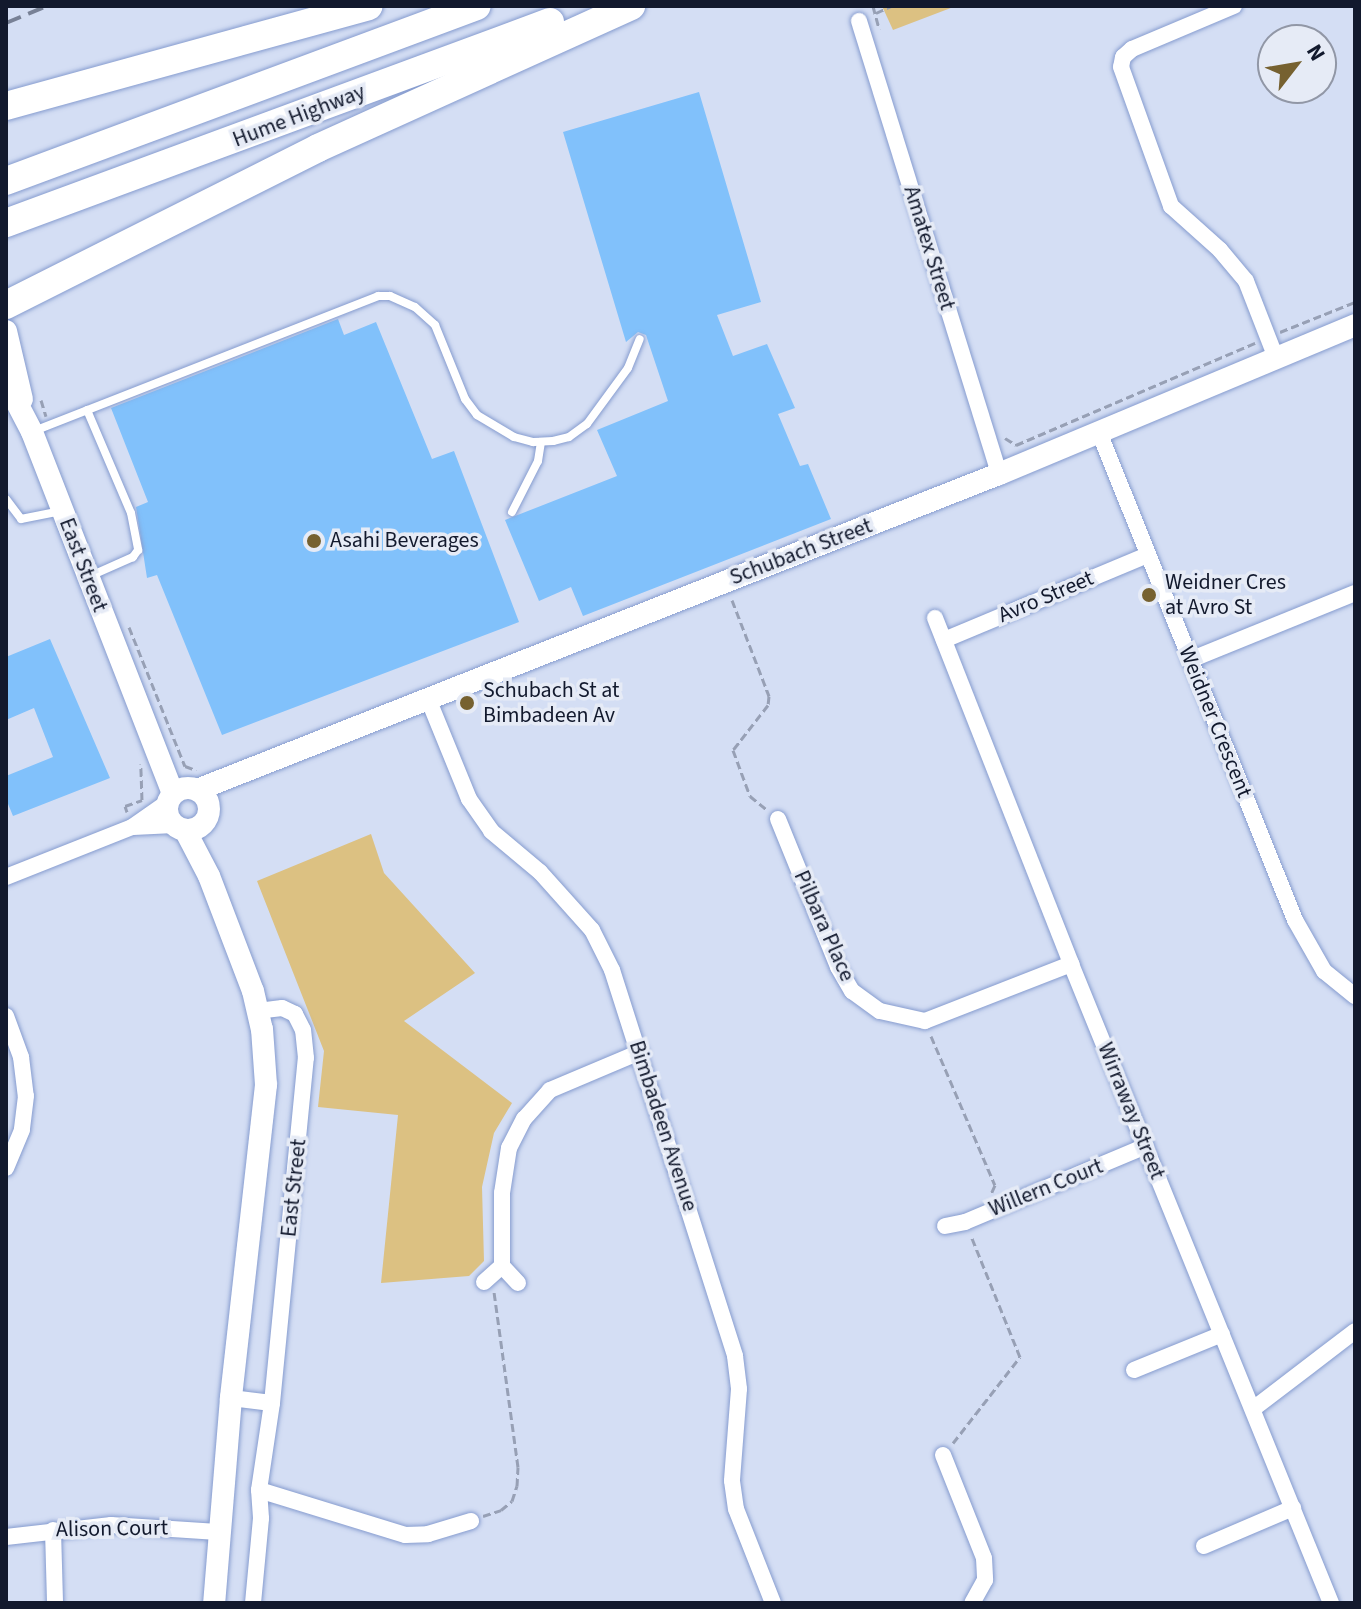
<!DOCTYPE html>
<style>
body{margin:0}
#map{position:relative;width:1361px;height:1609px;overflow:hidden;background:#d4def4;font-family:"Source Sans 3",sans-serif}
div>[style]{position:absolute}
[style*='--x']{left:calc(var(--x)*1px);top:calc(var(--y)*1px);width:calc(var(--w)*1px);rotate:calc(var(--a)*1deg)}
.green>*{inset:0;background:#dcc182}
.building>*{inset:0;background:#81c1fb}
.path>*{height:3px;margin-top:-1.5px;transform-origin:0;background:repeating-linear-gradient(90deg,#97a0b5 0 8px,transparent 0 12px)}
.roads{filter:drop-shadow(0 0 2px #869ccf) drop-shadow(0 0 2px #869ccf)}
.lane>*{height:8px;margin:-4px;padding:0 4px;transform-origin:4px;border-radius:4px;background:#fff}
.street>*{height:16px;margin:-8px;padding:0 8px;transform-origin:8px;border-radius:8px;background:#fff}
.secondary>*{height:22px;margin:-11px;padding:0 11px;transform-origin:11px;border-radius:11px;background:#fff}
.secondary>.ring{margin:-11px;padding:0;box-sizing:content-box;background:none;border:22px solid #fff;border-radius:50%}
.highway>*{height:28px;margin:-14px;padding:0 14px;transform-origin:14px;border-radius:14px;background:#fff}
.rail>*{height:4px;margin-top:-2px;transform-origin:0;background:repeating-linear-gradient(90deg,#788196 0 16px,transparent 0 24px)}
.dots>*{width:22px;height:22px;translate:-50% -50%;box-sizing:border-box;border:4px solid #e6ebf6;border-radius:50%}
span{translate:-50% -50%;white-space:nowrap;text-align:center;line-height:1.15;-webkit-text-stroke:7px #e6ebf6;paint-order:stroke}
.street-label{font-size:22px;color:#12192d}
.poi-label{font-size:22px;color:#12192d}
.left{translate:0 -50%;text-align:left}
.frame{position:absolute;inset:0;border:8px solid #12192d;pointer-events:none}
.north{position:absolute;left:1257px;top:24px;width:80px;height:80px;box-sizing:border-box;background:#e6ebf6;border:2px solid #9197a6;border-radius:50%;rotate:59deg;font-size:22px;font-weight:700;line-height:32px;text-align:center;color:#12192d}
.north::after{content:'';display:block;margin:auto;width:28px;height:36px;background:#766130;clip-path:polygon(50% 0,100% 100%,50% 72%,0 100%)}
</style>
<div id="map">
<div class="green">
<i style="clip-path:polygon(882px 6px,956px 6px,893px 30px)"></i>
<i style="clip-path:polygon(371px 834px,384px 873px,475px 973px,404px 1021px,512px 1103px,494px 1133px,482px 1187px,484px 1261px,469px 1276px,381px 1283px,398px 1115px,318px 1107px,324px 1051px,257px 881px)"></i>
</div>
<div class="building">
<i style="clip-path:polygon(699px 92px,761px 302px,717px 315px,733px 356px,767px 344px,795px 408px,778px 414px,800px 466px,808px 464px,831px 519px,583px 616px,571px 587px,539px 601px,505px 520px,617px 476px,597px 430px,668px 401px,646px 335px,638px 332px,626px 342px,563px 132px)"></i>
<i style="clip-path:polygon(338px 319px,344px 335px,376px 322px,432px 459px,454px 451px,519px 622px,222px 735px,157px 575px,147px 578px,136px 507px,148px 502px,111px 408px)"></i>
<i style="clip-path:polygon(50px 639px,110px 778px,13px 816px,6px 799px,6px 776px,53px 757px,34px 708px,6px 720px,6px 657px)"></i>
</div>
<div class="path">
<i style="--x:873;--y:6;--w:24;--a:75"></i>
<i style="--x:876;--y:13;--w:17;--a:-25"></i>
<i style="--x:1280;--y:332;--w:81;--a:-21.8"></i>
<i style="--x:41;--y:400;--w:17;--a:73"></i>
<i style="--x:1005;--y:438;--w:13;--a:32"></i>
<i style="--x:1016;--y:445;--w:260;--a:-23.1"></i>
<i style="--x:732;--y:600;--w:103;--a:68.9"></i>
<i style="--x:769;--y:696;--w:9;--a:96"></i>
<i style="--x:768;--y:705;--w:57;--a:127.9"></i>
<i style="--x:733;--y:750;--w:49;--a:69.7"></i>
<i style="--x:750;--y:796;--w:22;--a:39"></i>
<i style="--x:129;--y:627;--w:150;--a:68.1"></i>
<i style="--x:185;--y:766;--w:12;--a:20"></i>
<i style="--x:127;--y:812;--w:6;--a:-108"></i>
<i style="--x:125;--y:806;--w:18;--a:-19"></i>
<i style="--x:142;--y:800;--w:36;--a:-92"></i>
<i style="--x:931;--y:1036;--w:162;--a:66.8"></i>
<i style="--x:995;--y:1185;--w:10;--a:114"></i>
<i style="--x:953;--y:1443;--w:109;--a:-52.1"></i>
<i style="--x:1020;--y:1357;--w:131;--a:-112"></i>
<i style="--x:483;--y:1516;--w:19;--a:-18"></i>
<i style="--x:501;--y:1510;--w:14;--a:-39"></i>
<i style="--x:512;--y:1501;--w:16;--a:-72"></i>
<i style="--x:517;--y:1486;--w:19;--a:-87"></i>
<i style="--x:518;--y:1467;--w:177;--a:-97.8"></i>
</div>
<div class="roads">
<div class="lane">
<i style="--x:87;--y:410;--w:112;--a:66.9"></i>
<i style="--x:131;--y:513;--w:38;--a:79"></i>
<i style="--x:138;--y:550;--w:9;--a:126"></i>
<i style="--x:133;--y:557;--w:49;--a:156"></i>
<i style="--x:34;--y:431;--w:370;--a:-21.4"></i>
<i style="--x:378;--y:296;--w:12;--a:0"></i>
<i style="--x:390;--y:296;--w:27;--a:24"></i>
<i style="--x:415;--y:307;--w:27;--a:42"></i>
<i style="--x:435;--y:325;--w:80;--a:67.9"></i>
<i style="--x:465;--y:399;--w:20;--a:53"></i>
<i style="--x:477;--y:415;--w:43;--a:30.7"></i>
<i style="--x:514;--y:437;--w:20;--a:15"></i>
<i style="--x:533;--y:442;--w:20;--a:-3"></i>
<i style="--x:553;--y:441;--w:16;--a:-14"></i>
<i style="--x:569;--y:437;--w:22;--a:-36"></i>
<i style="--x:587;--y:424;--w:69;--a:-53.8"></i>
<i style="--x:628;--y:368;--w:31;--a:-68"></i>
<i style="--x:6;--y:499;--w:25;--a:53"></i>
<i style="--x:21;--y:519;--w:41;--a:-11.3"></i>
<i style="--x:512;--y:512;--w:57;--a:-63"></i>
<i style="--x:538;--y:461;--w:19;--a:-81"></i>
</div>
<div class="street">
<i style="--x:1234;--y:6;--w:111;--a:157.1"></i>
<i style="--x:1132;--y:49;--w:12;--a:138"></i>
<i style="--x:1123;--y:57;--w:10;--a:101"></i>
<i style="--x:1121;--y:67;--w:148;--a:70.2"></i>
<i style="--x:1171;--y:206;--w:66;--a:41.9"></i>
<i style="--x:1220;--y:250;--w:40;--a:50"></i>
<i style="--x:1246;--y:281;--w:83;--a:68.7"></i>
<i style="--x:859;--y:21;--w:474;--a:72.8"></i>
<i style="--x:1099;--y:432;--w:526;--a:68.12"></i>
<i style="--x:1295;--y:920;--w:59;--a:60.4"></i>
<i style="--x:1324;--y:971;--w:40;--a:39"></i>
<i style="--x:935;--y:618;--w:372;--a:68.5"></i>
<i style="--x:1071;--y:964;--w:690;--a:67.86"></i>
<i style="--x:944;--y:640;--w:220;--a:-22.7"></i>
<i style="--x:1190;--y:660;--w:178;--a:-22.1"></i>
<i style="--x:429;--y:701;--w:106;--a:67.8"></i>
<i style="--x:469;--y:799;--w:39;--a:55"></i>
<i style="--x:491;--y:831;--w:64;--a:39.9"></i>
<i style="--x:540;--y:872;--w:78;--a:48.1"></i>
<i style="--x:592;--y:930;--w:45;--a:63.4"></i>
<i style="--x:612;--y:970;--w:405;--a:72.3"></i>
<i style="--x:735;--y:1356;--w:33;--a:83"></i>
<i style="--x:739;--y:1389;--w:92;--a:94.4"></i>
<i style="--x:732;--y:1481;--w:28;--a:82"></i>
<i style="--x:736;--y:1509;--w:101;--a:68.5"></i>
<i style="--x:778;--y:819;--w:160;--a:67.9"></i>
<i style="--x:838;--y:967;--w:28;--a:60"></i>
<i style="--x:852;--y:991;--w:34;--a:36"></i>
<i style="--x:880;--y:1011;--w:46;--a:12.5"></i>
<i style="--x:925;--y:1021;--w:157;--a:-21.3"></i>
<i style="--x:133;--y:827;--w:41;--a:-2.8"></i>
<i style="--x:6;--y:877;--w:136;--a:-21.6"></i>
<i style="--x:132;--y:827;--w:44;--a:-34.8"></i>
<i style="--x:6;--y:1016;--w:44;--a:69.9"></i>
<i style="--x:21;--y:1057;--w:39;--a:83"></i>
<i style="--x:26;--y:1096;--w:34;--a:97"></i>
<i style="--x:22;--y:1130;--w:41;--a:112.8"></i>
<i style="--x:945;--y:1226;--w:20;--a:-11"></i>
<i style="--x:965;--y:1222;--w:196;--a:-22.8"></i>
<i style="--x:484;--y:1282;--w:24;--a:-42"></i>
<i style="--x:518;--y:1283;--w:23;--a:-133"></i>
<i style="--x:502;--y:1266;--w:73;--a:-90"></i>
<i style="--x:502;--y:1193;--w:46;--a:-81.2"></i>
<i style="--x:509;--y:1148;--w:33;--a:-63"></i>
<i style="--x:524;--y:1119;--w:39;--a:-48"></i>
<i style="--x:550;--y:1090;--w:98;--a:-22.9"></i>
<i style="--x:1134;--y:1370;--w:95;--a:-22.2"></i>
<i style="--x:231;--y:1398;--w:41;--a:7"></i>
<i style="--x:1253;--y:1409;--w:128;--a:-37.4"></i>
<i style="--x:943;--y:1455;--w:111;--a:68.3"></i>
<i style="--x:984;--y:1558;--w:22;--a:87"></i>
<i style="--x:985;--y:1580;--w:26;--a:119"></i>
<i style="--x:259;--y:1490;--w:153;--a:17.1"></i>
<i style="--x:405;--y:1535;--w:23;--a:-2"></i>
<i style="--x:428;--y:1534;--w:45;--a:-16.8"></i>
<i style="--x:53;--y:1530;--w:73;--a:88.4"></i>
<i style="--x:6;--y:1537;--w:106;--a:-6.5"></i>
<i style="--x:111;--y:1525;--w:107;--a:3.7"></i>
<i style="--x:1204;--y:1546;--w:97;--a:-23.1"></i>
<i style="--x:253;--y:1603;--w:85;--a:-84.6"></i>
<i style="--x:261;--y:1518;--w:28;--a:-94"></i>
<i style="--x:259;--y:1490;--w:88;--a:-81.5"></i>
<i style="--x:272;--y:1403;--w:347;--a:-84.4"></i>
<i style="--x:306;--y:1058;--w:28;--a:-96"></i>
<i style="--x:303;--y:1030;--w:18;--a:-117"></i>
<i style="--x:295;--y:1014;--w:14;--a:-155"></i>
<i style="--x:282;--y:1008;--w:24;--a:173"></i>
</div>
<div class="secondary">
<i style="--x:6;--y:331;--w:70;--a:76.8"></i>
<i style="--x:6;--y:382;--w:56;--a:62.5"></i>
<i style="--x:32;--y:432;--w:388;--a:68.7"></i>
<i class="ring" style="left:167px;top:788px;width:20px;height:20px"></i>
<i style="--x:197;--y:790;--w:862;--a:-21.51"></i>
<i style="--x:999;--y:474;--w:386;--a:-22.7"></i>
<i style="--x:185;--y:830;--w:52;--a:62.4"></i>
<i style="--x:209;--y:876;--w:123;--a:69.1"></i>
<i style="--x:253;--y:991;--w:39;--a:77"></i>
<i style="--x:262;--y:1029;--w:56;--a:85.9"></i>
<i style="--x:266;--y:1085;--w:315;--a:96.4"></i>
<i style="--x:231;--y:1398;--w:206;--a:94.7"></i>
</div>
<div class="highway">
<i style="--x:6;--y:106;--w:376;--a:-15.4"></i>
<i style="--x:6;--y:181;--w:502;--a:-20.38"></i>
<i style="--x:6;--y:223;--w:580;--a:-20.28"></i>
<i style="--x:6;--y:305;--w:349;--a:-26.7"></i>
<i style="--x:318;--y:148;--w:344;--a:-24.4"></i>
</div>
</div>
<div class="rail">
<i style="--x:6;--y:23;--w:44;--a:-22.5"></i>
</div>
<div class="dots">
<i style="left:314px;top:541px;background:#766130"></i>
<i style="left:1149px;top:595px;background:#766130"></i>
<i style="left:467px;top:703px;background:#766130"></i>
</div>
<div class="street-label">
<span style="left:299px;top:116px;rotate:-21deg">Hume Highway</span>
<span style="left:929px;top:248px;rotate:73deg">Amatex Street</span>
<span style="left:801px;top:552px;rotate:-21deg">Schubach Street</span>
<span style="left:83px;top:565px;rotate:69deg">East Street</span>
<span style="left:1046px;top:597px;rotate:-23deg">Avro Street</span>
<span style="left:1215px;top:722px;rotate:68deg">Weidner Crescent</span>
<span style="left:824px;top:926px;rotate:66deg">Pilbara Place</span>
<span style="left:1131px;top:1111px;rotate:68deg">Wirraway Street</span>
<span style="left:663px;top:1126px;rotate:72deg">Bimbadeen Avenue</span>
<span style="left:294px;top:1188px;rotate:-84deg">East Street</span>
<span style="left:1046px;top:1188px;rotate:-22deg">Willern Court</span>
<span style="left:112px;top:1529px;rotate:-1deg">Alison Court</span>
</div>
<div class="poi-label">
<span class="left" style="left:330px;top:541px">Asahi Beverages</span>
<span class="left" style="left:1165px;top:595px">Weidner Cres<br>at Avro St</span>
<span class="left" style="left:483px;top:703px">Schubach St at<br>Bimbadeen Av</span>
</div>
<div class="frame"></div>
<div class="north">N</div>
</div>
